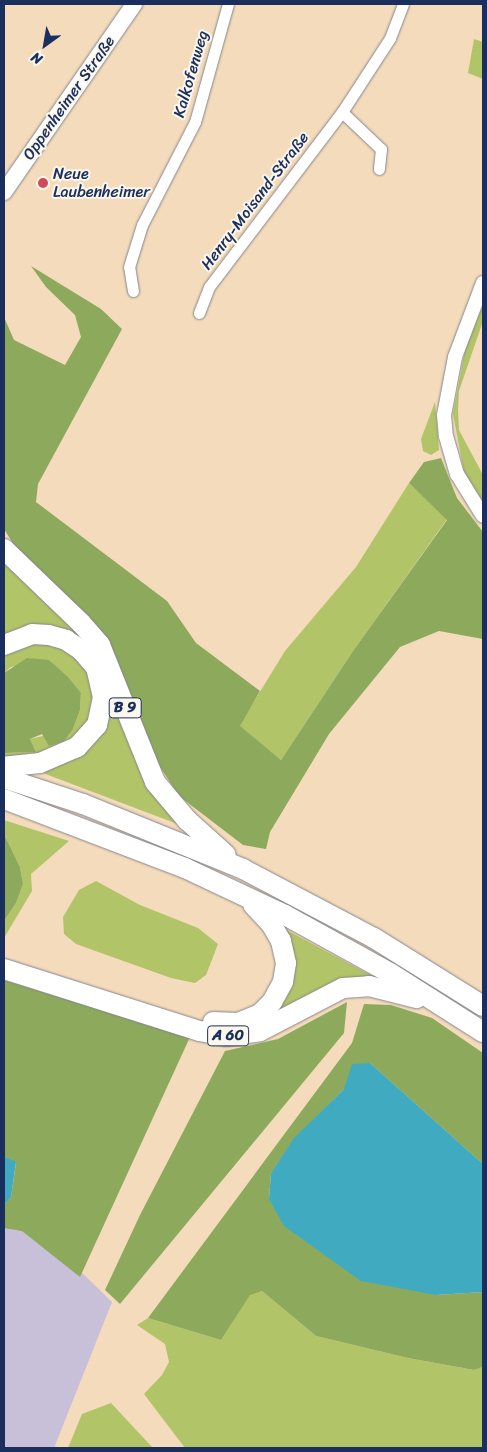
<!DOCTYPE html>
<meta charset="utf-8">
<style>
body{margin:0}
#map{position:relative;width:487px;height:1452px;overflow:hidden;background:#f3dbbb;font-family:Sriracha,sans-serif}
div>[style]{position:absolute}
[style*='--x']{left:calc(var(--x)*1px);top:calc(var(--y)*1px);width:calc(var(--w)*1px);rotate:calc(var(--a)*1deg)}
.industrial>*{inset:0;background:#c8bfd8}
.green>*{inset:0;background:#b2c468}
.forest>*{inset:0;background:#8daa5c}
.water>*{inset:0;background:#40aac0}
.roads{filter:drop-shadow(0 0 1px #87858c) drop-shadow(0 0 1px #87858c)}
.minor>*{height:11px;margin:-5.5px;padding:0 5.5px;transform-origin:5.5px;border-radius:5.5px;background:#fff}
.tertiary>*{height:14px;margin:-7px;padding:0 7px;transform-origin:7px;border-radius:7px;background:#fff}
.secondary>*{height:16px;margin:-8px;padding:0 8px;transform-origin:8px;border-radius:8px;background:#fff}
.motorway>*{height:20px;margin:-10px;padding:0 10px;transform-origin:10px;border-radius:10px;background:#fff}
.dots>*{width:14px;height:14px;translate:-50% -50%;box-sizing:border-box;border:2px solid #fbf7ec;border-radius:50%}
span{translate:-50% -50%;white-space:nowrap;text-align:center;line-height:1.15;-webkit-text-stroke:4px #fbf7ec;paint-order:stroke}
.shield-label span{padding:1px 4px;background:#fbf7ec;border:1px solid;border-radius:4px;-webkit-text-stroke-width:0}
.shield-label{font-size:15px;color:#1b2f5e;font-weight:700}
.street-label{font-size:16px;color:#1b2f5e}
.poi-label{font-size:16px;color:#1b2f5e}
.left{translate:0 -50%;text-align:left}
.frame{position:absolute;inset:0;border:5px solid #1b2f5e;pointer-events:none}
.north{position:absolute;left:20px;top:20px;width:50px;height:50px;-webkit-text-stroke:4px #fbf7ec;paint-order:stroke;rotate:212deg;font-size:14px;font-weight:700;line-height:20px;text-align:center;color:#1b2f5e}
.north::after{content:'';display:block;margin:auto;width:18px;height:22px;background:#1b2f5e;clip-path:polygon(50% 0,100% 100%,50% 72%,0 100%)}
</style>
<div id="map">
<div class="industrial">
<i style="clip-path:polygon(4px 1197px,112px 1302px,54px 1448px,4px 1448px)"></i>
</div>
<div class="green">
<i style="clip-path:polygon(474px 39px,483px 42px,483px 79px,468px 73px)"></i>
<i style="clip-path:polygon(483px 304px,483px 321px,459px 391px,458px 410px,459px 430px,483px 475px,483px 506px,464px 472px,453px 414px,465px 350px)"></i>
<i style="clip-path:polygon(435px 402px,439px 450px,431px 455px,423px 451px,421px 439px)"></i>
<i style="clip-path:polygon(409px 483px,447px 519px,353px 651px,281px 760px,239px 726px,285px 651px,356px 567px)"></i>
<i style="clip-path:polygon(4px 559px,74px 623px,87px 645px,4px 636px)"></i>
<i style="clip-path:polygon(29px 640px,71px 649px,96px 682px,94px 714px,67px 748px,15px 758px,4px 757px,4px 753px,36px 752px,30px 739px,73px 729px,80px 710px,81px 693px,49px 660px,11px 667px,4px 673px,4px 650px)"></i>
<i style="clip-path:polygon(109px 694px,180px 825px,35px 770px,52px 765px)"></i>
<i style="clip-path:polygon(4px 820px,69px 841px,31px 874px,32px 891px,4px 938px,4px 921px,16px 903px,23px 884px,20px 867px,4px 834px)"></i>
<i style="clip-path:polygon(96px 881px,140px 905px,198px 928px,218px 944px,206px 975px,195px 983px,171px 978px,76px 944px,64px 934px,63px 917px,79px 890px)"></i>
<i style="clip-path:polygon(279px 926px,385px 983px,270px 1021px,275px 1007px)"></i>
<i style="clip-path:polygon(262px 1291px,316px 1336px,408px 1358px,474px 1370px,483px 1367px,483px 1448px,185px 1448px,144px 1394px,162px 1375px,169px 1362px,165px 1344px,137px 1325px,148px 1318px,221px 1340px,250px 1294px)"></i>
<i style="clip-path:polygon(111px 1403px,153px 1448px,68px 1448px,82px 1414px)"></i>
</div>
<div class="forest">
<i style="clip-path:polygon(31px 266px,101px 309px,122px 329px,38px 484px,36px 502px,167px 601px,196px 643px,260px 691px,240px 726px,281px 760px,353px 651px,447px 520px,409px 483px,424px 462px,441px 458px,457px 498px,483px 532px,483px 639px,439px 631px,400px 647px,329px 734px,270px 832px,266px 849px,243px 845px,179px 796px,151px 753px,115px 655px,86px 613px,42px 575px,14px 545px,4px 529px,4px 317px,14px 340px,65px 365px,81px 337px,75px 315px,46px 287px)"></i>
<i style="clip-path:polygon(27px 658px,49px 660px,68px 677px,81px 693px,80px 710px,73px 729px,64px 741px,49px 746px,42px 734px,30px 739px,36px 752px,4px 753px,4px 673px)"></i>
<i style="clip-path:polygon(4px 834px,20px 867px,23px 884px,16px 903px,4px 921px)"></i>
<i style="clip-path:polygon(4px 980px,190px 1037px,80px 1277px,22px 1231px,4px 1228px,4px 1205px,11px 1197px,16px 1163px,4px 1156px)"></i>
<i style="clip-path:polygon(347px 1002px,344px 1033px,120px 1304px,105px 1290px,140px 1215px,225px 1051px,278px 1039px)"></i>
<i style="clip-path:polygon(364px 1004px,391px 1005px,432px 1018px,483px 1053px,483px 1164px,370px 1063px,295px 1138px,271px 1173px,269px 1199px,436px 1295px,483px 1292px,483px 1367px,474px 1370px,408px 1358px,316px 1336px,262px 1291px,250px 1295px,221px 1340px,148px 1318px,352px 1043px)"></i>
</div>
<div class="water">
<i style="clip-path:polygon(370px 1063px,483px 1164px,483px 1292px,436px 1295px,361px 1281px,284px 1226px,269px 1199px,271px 1173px,294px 1138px,344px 1089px,352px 1064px)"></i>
<i style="clip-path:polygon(4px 1156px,16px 1162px,11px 1197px,4px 1205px)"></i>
</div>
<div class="roads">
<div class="minor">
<i style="--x:342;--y:112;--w:54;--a:43.5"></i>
<i style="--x:381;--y:149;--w:20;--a:96"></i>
<i style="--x:133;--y:291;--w:24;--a:-99"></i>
<i style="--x:129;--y:267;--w:44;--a:-72.8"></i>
<i style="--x:142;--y:225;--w:116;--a:-62.8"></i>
<i style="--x:195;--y:122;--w:123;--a:-74.4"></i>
<i style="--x:199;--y:313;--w:28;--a:-69"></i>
<i style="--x:209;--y:287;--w:220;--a:-52.8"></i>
<i style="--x:342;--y:112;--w:88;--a:-57"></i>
<i style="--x:390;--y:38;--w:36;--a:-69"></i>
</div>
<div class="tertiary">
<i style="--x:483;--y:283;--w:79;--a:110.7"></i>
<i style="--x:455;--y:357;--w:59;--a:100.7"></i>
<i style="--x:444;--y:415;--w:21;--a:85"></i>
<i style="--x:446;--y:436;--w:40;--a:74"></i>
<i style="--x:457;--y:474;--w:49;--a:58.2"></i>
</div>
<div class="secondary">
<i style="--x:4;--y:192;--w:229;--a:-55.3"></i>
</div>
<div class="motorway">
<i style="--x:4;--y:549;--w:107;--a:43.9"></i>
<i style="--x:81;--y:623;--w:29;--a:49"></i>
<i style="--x:100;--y:645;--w:148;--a:68.1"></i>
<i style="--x:155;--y:782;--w:50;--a:49.9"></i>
<i style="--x:187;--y:820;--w:52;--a:41.9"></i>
<i style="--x:4;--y:645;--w:30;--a:-21"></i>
<i style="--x:32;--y:634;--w:17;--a:3"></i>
<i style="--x:49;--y:635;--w:18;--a:16"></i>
<i style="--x:66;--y:640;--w:18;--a:34"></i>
<i style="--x:81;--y:650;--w:23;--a:49"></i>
<i style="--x:96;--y:667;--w:31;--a:77"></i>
<i style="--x:103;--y:697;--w:29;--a:102"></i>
<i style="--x:97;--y:725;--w:30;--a:132"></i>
<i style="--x:77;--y:747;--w:40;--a:156.6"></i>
<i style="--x:40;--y:763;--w:36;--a:174"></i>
<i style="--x:4;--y:778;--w:83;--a:18.2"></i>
<i style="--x:83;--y:804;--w:173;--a:22.1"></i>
<i style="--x:243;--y:869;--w:148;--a:27.8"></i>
<i style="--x:374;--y:938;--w:128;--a:32"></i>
<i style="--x:4;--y:799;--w:194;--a:20.9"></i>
<i style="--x:185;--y:868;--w:110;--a:25.2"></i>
<i style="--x:285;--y:915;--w:120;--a:28.9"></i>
<i style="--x:390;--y:973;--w:110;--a:32.4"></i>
<i style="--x:4;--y:969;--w:205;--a:17.6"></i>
<i style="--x:199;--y:1031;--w:27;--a:10"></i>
<i style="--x:226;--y:1036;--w:34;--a:-8"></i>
<i style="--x:260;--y:1031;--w:93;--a:-27.4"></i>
<i style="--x:343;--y:988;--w:26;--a:-4"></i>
<i style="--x:369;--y:986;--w:49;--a:14.3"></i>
<i style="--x:213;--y:1022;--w:25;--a:2"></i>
<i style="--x:238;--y:1023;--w:24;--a:-22"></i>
<i style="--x:260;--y:1014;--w:17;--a:-45"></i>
<i style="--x:272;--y:1002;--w:23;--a:-61"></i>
<i style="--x:283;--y:982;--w:19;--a:-81"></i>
<i style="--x:286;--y:963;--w:23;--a:-103"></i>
<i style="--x:281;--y:941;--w:20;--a:-120"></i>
<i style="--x:271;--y:924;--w:26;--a:-133"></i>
</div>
</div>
<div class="dots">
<i style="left:43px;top:183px;background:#d1495b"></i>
</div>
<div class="shield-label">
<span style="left:125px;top:708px">B 9</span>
<span style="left:228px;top:1036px">A 60</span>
</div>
<div class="street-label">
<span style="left:191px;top:74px;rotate:-74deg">Kalkofenweg</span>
<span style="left:69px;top:98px;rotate:-55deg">Oppenheimer Straße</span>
<span style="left:255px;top:201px;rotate:-53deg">Henry-Moisand-Straße</span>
</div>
<div class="poi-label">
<span class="left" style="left:53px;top:183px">Neue<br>Laubenheimer</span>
</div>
<div class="frame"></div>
<div class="north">N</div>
</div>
